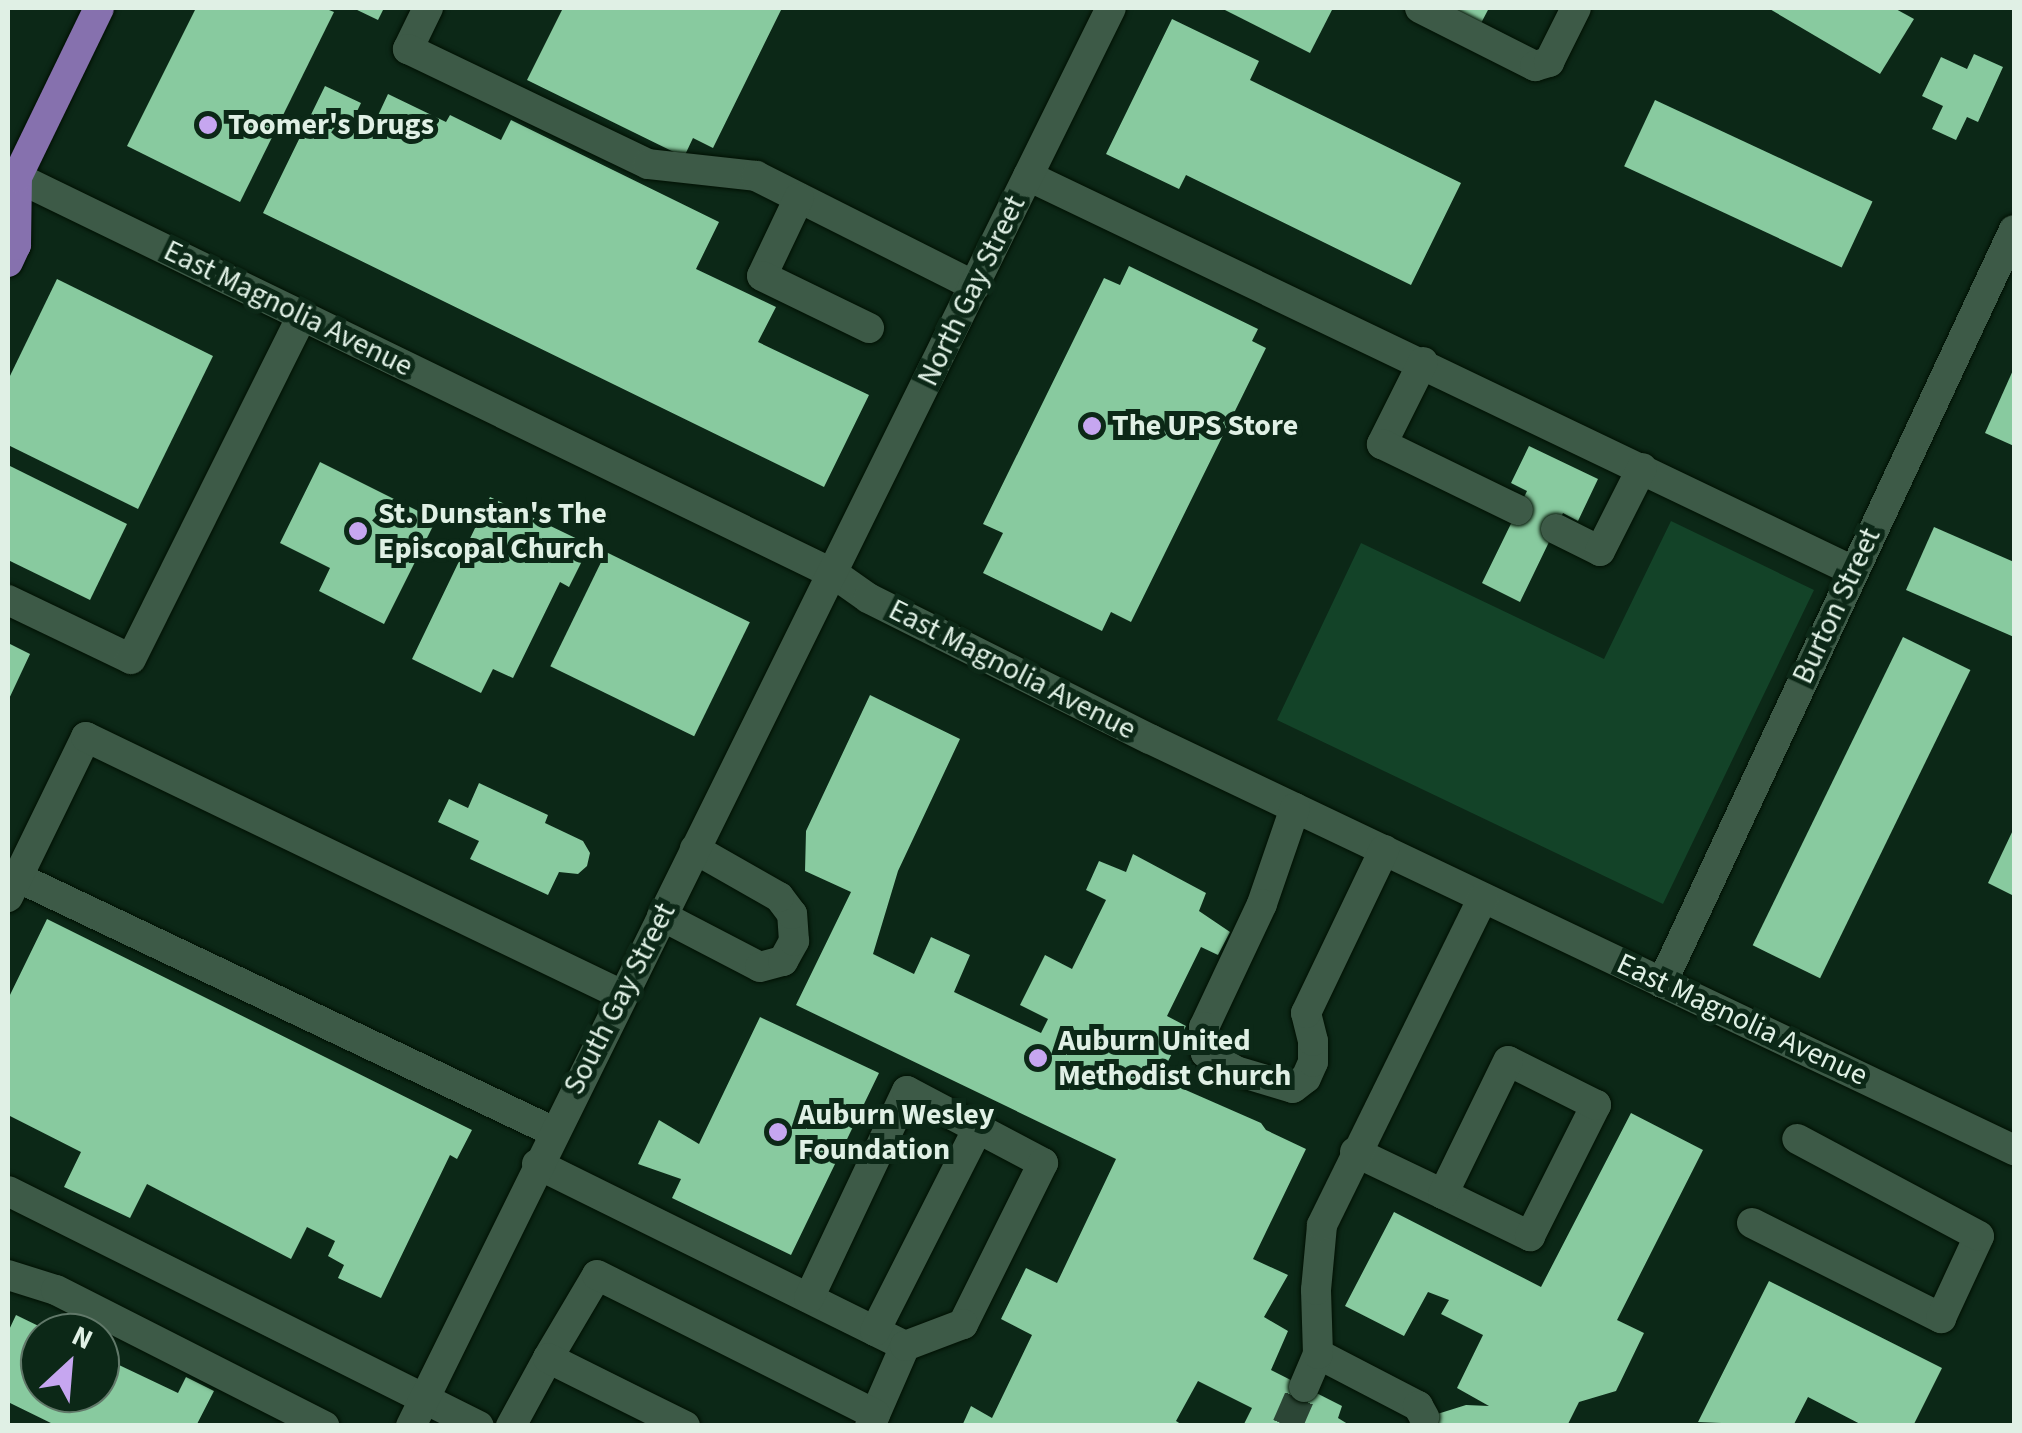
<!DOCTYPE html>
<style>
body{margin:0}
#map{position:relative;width:2022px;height:1433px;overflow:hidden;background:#0c2817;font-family:"Source Sans 3",sans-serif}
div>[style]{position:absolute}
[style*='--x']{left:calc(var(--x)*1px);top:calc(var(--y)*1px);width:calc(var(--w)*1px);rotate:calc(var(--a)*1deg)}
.green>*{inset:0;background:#134328}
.building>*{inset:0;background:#88ca9f;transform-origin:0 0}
.minor-tunnel>*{height:30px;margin-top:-15px;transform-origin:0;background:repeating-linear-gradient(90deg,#2c4636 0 30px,transparent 0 45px)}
.roads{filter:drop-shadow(0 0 2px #001003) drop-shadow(0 0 2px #001003)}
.minor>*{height:30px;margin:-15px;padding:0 15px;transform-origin:15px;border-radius:15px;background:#3d5a47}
.major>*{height:30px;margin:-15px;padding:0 15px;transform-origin:15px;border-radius:15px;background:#8671ae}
.dots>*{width:28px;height:28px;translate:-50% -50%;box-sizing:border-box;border:5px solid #0c2817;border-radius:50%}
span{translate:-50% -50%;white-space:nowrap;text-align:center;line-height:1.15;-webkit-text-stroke:10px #0c2817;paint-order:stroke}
.poi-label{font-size:30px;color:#e0f0e5;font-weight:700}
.left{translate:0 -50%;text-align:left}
.street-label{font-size:30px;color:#e0f0e5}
.frame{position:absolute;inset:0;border:10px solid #e0f0e5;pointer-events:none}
.north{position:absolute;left:20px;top:1313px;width:100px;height:100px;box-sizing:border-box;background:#0c2817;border:2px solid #617869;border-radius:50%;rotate:26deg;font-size:28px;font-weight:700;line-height:40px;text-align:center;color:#e0f0e5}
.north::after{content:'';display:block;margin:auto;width:35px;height:45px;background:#c6a6f0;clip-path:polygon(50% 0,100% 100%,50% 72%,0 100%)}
</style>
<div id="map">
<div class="green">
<i style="clip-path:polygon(1671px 521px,1814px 590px,1663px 904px,1277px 720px,1361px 543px,1604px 659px)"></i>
</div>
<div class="building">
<i style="clip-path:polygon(196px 8px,324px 8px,334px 12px,240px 202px,127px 146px)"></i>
<i style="clip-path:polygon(353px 8px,384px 8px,378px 20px)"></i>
<i style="clip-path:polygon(563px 8px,782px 8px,713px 148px,693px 138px,684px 157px,527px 80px)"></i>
<i style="clip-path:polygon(1221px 8px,1333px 8px,1310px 53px)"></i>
<i style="clip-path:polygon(1442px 8px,1489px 8px,1479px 27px)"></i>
<i style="clip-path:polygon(1768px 8px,1894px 8px,1914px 19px,1880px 74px)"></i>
<i style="clip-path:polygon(1172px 19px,1259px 61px,1250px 80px,1461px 183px,1411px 285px,1186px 175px,1179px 189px,1106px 154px)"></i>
<i style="clip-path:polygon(1974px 54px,2003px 67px,1978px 122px,1967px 117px,1956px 140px,1932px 129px,1943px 106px,1922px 96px,1941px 57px,1967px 69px)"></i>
<i style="clip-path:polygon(325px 86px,361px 103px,348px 130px,367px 139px,388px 94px,446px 122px,450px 115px,501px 140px,511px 120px,719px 222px,696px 269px,776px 307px,758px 342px,869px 395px,824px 487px,263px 213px)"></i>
<i style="left:1655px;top:100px;width:240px;height:73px;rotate:25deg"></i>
<i style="clip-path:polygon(1129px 266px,1258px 329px,1252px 341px,1266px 348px,1131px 622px,1111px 612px,1102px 631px,983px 573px,1003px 533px,983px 524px,1104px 278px,1120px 285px)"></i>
<i style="clip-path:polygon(57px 279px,213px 356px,138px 509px,8px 445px,8px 380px)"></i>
<i style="clip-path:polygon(2014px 368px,2014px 446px,1985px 433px)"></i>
<i style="clip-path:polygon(1529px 446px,1598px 479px,1578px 521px,1563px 513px,1520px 602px,1482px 583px,1527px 491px,1511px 483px)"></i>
<i style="clip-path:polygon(320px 462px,436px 520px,384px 624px,319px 591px,330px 568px,280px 543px)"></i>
<i style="clip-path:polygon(8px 465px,127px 524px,90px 600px,8px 560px)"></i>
<i style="clip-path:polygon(490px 497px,590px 545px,569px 587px,560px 582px,513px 678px,493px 669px,481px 693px,412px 659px)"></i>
<i style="clip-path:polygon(1934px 527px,2014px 562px,2014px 637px,1906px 590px)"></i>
<i style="left:606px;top:552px;width:160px;height:127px;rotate:26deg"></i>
<i style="left:1903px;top:637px;width:75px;height:343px;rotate:26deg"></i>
<i style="clip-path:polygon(8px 643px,30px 654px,8px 701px)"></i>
<i style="clip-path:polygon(870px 695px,960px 739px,898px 871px,873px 954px,914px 974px,931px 937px,970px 955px,954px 992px,1041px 1033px,1048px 1019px,1020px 1005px,1045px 955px,1072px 969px,1106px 900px,1086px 890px,1099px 861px,1126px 872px,1133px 854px,1206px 893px,1199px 911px,1230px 932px,1218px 955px,1201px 947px,1167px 1016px,1186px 1026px,1161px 1075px,1143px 1066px,1136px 1080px,1151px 1087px,1156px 1077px,1261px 1123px,1266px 1130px,1306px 1149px,1253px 1259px,1288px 1275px,1264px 1317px,1288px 1331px,1271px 1370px,1342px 1406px,1338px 1418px,1351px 1426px,1243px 1426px,1252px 1408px,1198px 1381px,1176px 1421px,1184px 1426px,962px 1426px,971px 1406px,992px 1418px,1032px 1335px,1001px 1319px,1026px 1268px,1057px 1283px,1116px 1159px,796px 1005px,851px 892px,805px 871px,806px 831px)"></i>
<i style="clip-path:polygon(479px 783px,548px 815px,545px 823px,583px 841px,590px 853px,587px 866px,578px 874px,559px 872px,548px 895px,470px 859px,479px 841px,438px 822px,449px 799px,468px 808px)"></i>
<i style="clip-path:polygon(2014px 828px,2014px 896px,1988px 883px)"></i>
<i style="clip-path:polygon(47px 919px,472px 1130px,457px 1159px,450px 1155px,381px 1298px,338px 1278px,344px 1265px,328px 1256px,335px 1241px,307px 1227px,291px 1259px,147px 1184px,130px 1218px,64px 1187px,81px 1152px,8px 1115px,8px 999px)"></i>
<i style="clip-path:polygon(760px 1017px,879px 1073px,791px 1255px,672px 1198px,681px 1179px,638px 1164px,659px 1120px,699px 1144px)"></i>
<i style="clip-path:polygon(1631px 1113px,1703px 1150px,1617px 1320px,1644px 1333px,1616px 1391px,1579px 1402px,1567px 1426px,1399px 1426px,1466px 1405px,1489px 1406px,1457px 1388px,1483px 1335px,1441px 1314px,1449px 1300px,1428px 1292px,1404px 1336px,1345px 1306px,1394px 1212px,1541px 1287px)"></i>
<i style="clip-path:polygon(1769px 1281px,1942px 1368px,1913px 1426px,1864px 1426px,1808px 1397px,1793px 1426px,1698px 1422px)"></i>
<i style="clip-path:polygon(16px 1315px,53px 1333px,40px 1333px,40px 1393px,100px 1393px,100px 1356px,178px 1393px,186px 1377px,214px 1391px,196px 1426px,57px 1426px,8px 1402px,8px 1332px)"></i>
</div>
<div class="minor-tunnel">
<i style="--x:1287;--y:1426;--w:43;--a:-66.4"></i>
</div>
<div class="roads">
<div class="minor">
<i style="--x:428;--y:8;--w:46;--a:116"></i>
<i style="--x:408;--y:49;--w:266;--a:25.6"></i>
<i style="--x:648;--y:164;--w:109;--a:6.3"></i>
<i style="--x:756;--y:176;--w:245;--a:26.7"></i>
<i style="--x:1420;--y:8;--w:129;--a:26.8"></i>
<i style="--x:1535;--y:66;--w:15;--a:-16"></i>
<i style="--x:1549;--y:62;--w:60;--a:-63.4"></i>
<i style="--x:8;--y:173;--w:918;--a:25.9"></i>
<i style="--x:834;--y:574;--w:42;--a:35.2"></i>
<i style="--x:868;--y:598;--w:315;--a:26.6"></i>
<i style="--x:1150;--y:739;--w:957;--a:25.44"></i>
<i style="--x:1028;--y:176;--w:915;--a:25.58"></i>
<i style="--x:799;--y:198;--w:86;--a:115.4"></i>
<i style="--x:762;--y:276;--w:119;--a:25.9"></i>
<i style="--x:1423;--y:362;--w:92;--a:116.6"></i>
<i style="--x:1382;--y:444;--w:151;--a:25.9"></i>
<i style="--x:1556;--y:529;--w:49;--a:26.6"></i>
<i style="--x:1600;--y:551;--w:93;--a:-63.2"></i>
<i style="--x:8;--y:600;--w:136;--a:25.6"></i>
<i style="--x:131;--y:659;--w:383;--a:-63.5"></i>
<i style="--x:1295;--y:808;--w:102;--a:109"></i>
<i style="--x:1262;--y:904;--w:136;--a:115.2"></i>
<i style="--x:1204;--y:1027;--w:26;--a:86"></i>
<i style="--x:1206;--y:1053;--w:35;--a:31"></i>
<i style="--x:1236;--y:1071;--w:59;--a:16.6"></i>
<i style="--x:1293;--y:1088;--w:16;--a:-38"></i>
<i style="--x:1306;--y:1078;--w:17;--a:-66"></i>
<i style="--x:1313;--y:1062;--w:21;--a:-90"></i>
<i style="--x:1313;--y:1041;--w:29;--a:-104"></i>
<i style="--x:1306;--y:1013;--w:181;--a:-64.4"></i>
<i style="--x:17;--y:877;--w:594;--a:25.4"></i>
<i style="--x:8;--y:897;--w:178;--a:-64"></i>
<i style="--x:86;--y:737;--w:595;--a:25.7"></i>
<i style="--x:662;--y:916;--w:110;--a:27.5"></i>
<i style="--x:760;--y:967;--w:24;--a:-15"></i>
<i style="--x:783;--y:961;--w:23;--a:-61"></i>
<i style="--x:794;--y:941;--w:27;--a:-94"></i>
<i style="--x:792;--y:914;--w:21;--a:-127"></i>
<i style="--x:779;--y:897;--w:97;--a:-150.3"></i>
<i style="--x:1662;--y:983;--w:831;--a:-64.95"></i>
<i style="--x:1355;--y:1152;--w:98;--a:25.5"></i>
<i style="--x:1443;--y:1194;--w:97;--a:25.8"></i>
<i style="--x:1530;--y:1236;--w:147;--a:-63.3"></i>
<i style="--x:1596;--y:1105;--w:98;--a:-153.4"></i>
<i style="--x:1508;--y:1061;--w:148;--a:116"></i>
<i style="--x:537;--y:1164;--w:411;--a:26.3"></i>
<i style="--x:905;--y:1346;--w:87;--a:113.6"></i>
<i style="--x:8;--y:1191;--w:526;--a:26.52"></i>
<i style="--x:1752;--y:1223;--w:212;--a:26.7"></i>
<i style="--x:1941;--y:1318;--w:90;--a:-65.1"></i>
<i style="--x:1979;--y:1236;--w:206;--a:-151.9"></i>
<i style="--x:8;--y:1275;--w:50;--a:17.4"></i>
<i style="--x:56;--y:1290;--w:301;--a:26.9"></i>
<i style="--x:809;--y:1298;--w:229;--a:-64.7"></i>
<i style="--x:907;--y:1091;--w:154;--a:27.9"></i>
<i style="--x:1043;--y:1163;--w:180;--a:116.4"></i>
<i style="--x:963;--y:1324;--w:62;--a:159.2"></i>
<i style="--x:875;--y:1331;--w:228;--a:-63.1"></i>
<i style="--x:1318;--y:1354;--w:113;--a:27.5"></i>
<i style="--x:1418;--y:1406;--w:13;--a:61"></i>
<i style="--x:548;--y:1358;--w:96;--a:-59.4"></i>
<i style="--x:597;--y:1275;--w:311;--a:26.6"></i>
<i style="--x:1304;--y:1387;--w:36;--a:-67"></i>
<i style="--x:1318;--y:1354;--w:64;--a:-91.8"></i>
<i style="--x:1316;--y:1290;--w:65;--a:-84.7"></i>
<i style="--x:1322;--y:1225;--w:364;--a:-63.8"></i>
<i style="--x:411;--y:1426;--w:1581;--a:-63.73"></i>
<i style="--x:511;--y:1426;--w:77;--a:-61.4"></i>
<i style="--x:548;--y:1358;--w:153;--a:26.4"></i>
</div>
<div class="major">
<i style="--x:8;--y:262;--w:19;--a:-65"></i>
<i style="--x:16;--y:245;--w:68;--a:-89.2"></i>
<i style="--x:17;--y:177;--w:188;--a:-64.1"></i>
</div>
</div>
<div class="dots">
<i style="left:208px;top:125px;background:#c6a6f0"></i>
<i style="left:1092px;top:426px;background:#c6a6f0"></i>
<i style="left:358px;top:531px;background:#c6a6f0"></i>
<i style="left:1038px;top:1058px;background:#c6a6f0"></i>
<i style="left:778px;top:1132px;background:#c6a6f0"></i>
</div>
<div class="poi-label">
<span class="left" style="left:228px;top:125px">Toomer's Drugs</span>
<span class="left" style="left:1112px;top:426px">The UPS Store</span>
<span class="left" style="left:378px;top:531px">St. Dunstan's The<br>Episcopal Church</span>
<span class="left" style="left:1058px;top:1058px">Auburn United<br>Methodist Church</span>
<span class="left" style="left:798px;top:1132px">Auburn Wesley<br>Foundation</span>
</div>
<div class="street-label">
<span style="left:972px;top:291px;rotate:-64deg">North Gay Street</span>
<span style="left:288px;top:309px;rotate:26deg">East Magnolia Avenue</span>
<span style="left:1837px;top:606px;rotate:-65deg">Burton Street</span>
<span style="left:1012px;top:670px;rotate:27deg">East Magnolia Avenue</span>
<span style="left:620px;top:999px;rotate:-63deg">South Gay Street</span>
<span style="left:1742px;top:1020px;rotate:25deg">East Magnolia Avenue</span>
</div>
<div class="frame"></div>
<div class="north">N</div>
</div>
